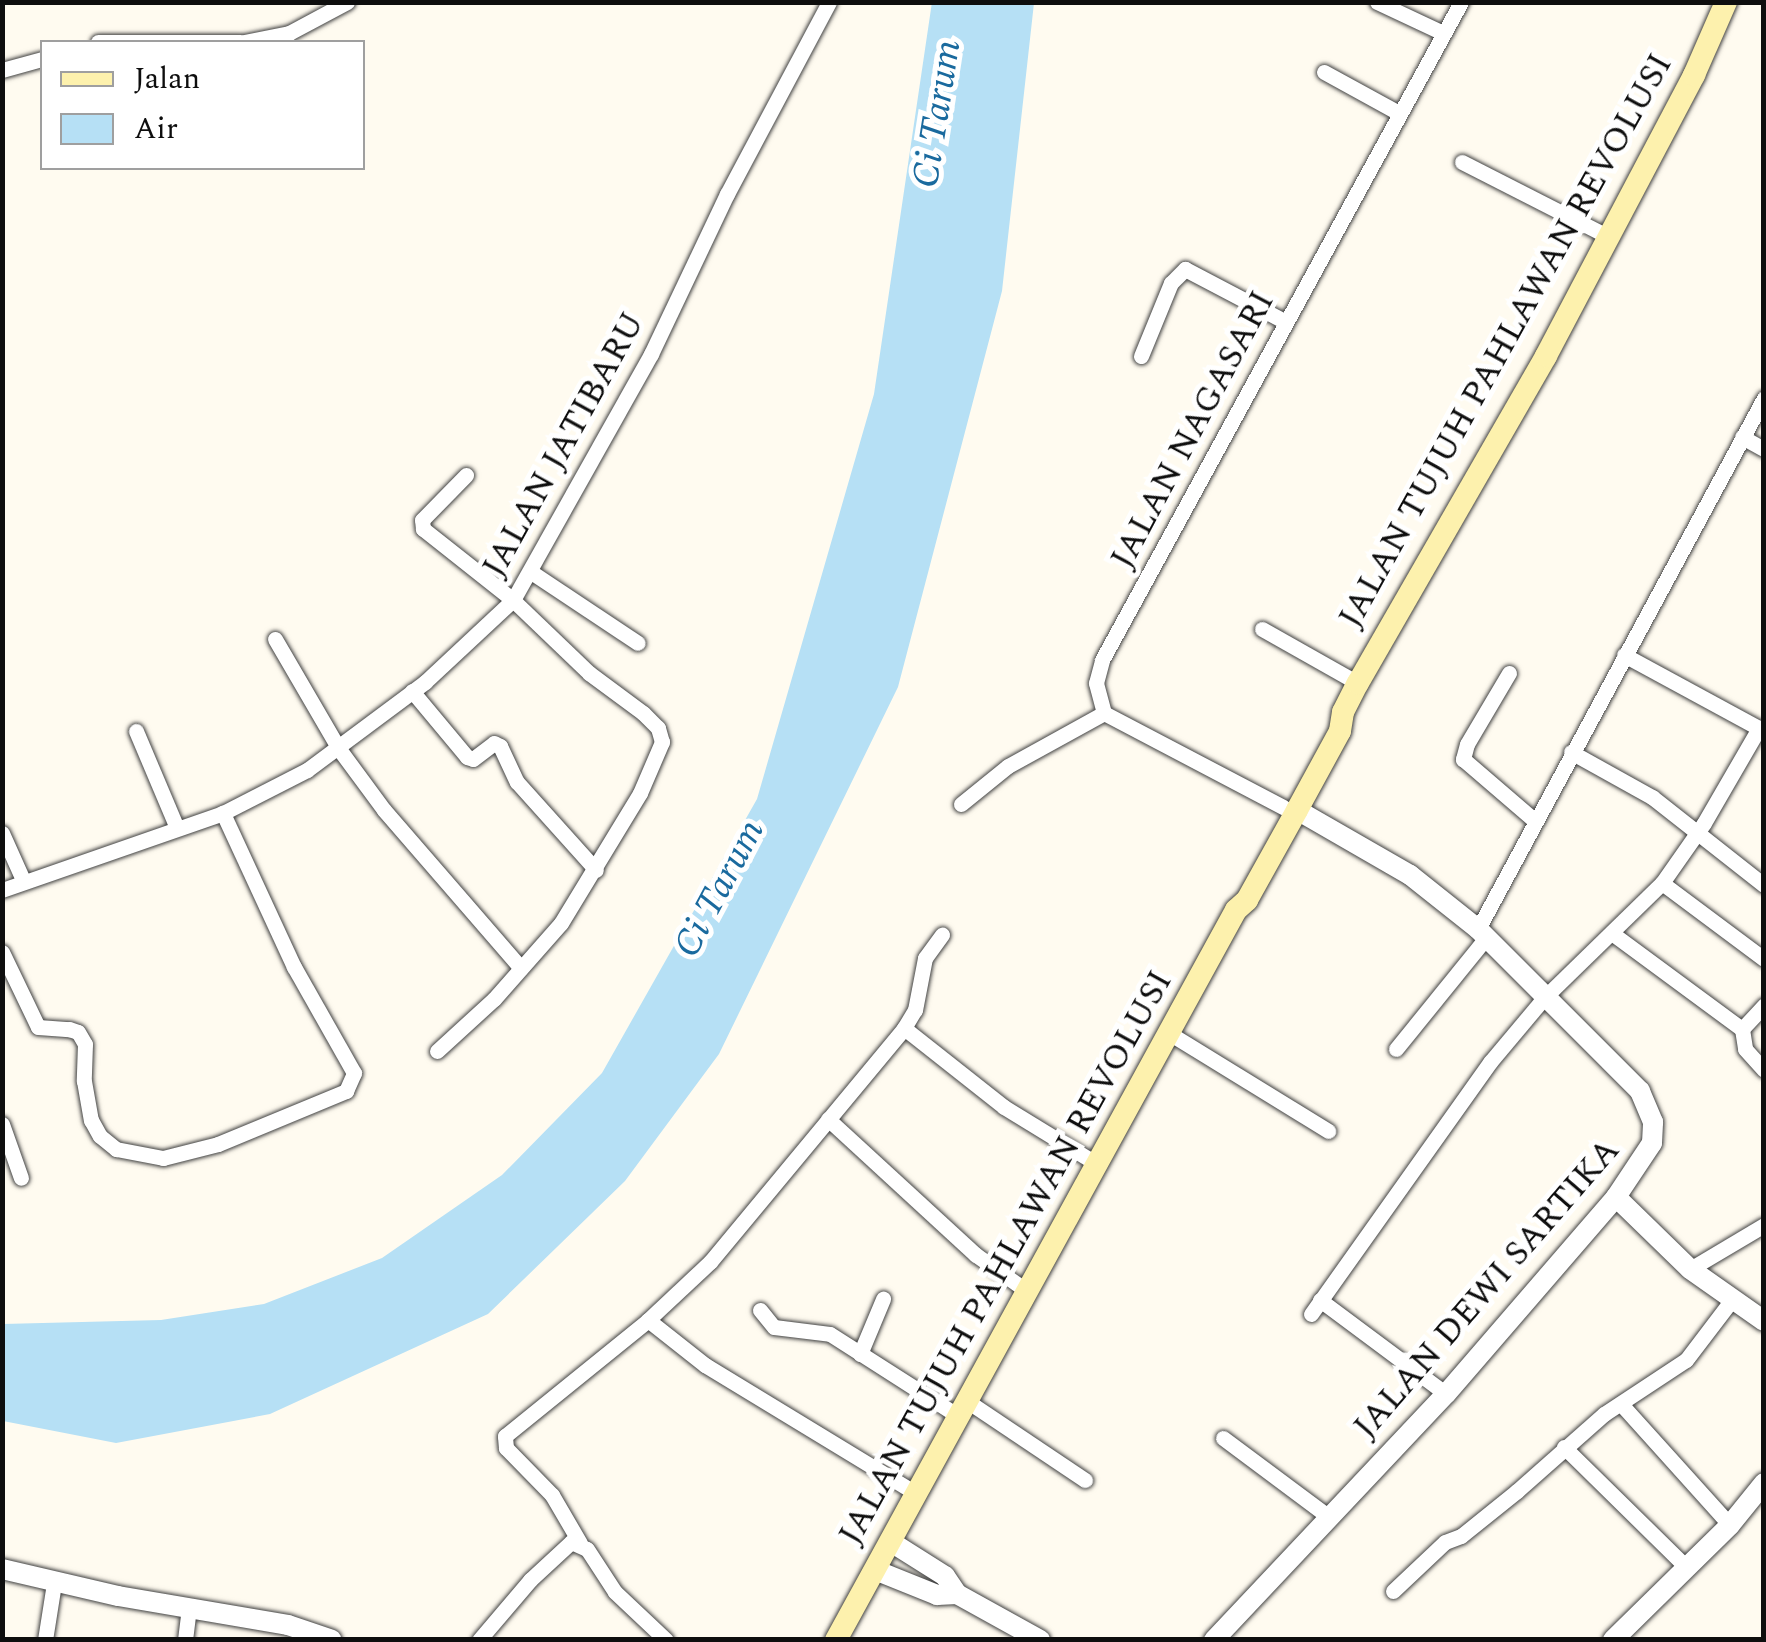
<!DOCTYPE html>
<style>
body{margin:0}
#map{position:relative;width:1766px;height:1642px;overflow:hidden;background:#fffbf0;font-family:Spectral,serif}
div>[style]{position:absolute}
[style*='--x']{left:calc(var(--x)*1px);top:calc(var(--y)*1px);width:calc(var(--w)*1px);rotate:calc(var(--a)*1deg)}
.water>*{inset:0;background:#b6e0f5}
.roads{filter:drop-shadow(0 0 2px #414141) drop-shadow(0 0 2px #414141)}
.minor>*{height:15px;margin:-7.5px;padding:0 7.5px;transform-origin:7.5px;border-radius:7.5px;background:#fff}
.tertiary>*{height:20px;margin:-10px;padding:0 10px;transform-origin:10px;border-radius:10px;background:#fff}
.secondary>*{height:22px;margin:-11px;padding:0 11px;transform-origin:11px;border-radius:11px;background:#fdf1ad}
span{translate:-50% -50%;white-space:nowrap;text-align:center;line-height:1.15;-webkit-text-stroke:10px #fff;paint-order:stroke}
.street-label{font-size:35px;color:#0e0e0e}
.water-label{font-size:38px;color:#1a6a9e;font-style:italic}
.frame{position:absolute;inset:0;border:5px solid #0e0e0e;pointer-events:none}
.legend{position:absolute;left:40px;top:40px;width:325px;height:130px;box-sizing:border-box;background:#fff;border:2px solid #9f9f9f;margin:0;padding:12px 18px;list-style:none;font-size:30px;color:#0e0e0e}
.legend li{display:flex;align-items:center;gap:20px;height:50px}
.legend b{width:50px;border:2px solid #9f9f9f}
</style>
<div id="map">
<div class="water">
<i style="clip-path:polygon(932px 2px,1034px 3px,1002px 291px,898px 687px,719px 1054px,625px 1181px,488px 1314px,270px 1414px,116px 1443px,3px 1421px,3px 1324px,161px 1320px,264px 1304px,382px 1258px,502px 1175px,602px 1073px,757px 799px,874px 394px)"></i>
</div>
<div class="roads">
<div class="minor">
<i style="--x:1377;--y:2;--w:73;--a:25.2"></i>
<i style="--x:98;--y:42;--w:142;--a:0"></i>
<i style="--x:244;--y:42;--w:46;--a:-11.3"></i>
<i style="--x:289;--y:33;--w:66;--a:-28.1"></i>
<i style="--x:2;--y:70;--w:41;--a:-15.4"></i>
<i style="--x:1324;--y:72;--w:85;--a:28.7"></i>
<i style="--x:1462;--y:162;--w:165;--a:27"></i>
<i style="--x:1141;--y:356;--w:79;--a:-67.7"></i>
<i style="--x:1171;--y:283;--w:20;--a:-45"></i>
<i style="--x:1185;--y:269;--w:114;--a:27.7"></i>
<i style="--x:1742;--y:437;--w:25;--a:29"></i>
<i style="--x:531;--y:572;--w:128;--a:33.6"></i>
<i style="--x:1262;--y:629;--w:110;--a:29.4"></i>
<i style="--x:275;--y:639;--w:127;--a:59.8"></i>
<i style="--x:339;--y:749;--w:76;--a:53.6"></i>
<i style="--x:384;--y:810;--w:209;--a:49.1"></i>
<i style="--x:1624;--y:655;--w:159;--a:28.5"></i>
<i style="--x:1509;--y:673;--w:82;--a:120.6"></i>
<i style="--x:1467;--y:744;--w:16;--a:105"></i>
<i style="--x:1463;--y:759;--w:94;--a:40.7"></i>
<i style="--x:412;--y:691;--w:86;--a:50.2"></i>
<i style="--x:467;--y:757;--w:6;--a:18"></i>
<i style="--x:473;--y:759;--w:26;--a:-37"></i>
<i style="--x:494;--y:743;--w:7;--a:27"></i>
<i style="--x:500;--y:746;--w:40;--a:65"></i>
<i style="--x:517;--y:782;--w:118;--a:48.1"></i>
<i style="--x:136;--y:731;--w:105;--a:67.1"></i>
<i style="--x:1571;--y:752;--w:93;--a:29.1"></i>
<i style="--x:1652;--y:797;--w:142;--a:38.2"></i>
<i style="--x:961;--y:804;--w:60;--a:-39"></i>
<i style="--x:1008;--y:766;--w:110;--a:-28.9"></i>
<i style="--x:1283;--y:807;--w:202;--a:-152.3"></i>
<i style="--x:1104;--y:713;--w:31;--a:-105"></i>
<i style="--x:1096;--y:683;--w:24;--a:-75"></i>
<i style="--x:1102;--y:660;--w:750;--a:-61.38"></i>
<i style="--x:2;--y:833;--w:51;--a:65.9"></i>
<i style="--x:1662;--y:883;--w:127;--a:36.7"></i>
<i style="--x:2;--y:890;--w:234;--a:-19.2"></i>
<i style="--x:223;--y:813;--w:94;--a:-27.1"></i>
<i style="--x:307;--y:770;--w:147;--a:-36.7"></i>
<i style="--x:425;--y:682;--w:120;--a:-43"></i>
<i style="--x:513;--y:600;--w:282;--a:-60.7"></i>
<i style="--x:651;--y:354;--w:177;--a:-64.6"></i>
<i style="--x:727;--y:194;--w:217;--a:-62"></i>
<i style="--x:1478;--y:929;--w:603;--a:-61.69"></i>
<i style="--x:1613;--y:934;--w:160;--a:36.4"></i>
<i style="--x:1742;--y:1029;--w:20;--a:81"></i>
<i style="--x:1745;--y:1049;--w:28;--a:48"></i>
<i style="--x:2;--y:952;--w:83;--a:64.4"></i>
<i style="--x:38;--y:1027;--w:31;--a:4"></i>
<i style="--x:69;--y:1029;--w:9;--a:18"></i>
<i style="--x:78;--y:1032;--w:14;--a:60"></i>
<i style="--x:85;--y:1044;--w:37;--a:92"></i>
<i style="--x:84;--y:1081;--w:40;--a:80"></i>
<i style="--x:91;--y:1120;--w:18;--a:61"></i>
<i style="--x:100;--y:1136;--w:21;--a:39"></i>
<i style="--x:116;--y:1149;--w:48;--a:10.8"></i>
<i style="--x:163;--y:1158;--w:57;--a:-14.3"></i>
<i style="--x:218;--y:1144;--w:139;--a:-22.5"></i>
<i style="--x:346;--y:1091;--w:20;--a:-66"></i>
<i style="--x:354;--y:1073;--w:122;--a:-119.5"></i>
<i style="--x:294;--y:967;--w:170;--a:-114.8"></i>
<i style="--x:904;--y:1028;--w:127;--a:38.3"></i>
<i style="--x:1004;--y:1107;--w:109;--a:31.5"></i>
<i style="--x:1742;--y:1029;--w:33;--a:-47"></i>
<i style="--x:1169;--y:1033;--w:187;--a:31.6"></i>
<i style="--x:1396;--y:1049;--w:143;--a:-51"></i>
<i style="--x:437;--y:1051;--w:77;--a:-42.4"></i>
<i style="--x:494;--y:999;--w:101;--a:-48.6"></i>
<i style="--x:561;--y:923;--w:152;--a:-58.7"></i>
<i style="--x:640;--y:793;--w:56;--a:-66.7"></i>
<i style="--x:662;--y:742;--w:15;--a:-106"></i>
<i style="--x:658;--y:728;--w:21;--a:-135"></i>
<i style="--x:643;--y:713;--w:67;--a:-143.5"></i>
<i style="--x:589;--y:673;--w:105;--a:-136.2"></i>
<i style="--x:513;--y:600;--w:115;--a:-141.7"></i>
<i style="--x:423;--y:529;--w:9;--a:-96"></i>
<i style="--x:422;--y:520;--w:63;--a:-45.6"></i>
<i style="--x:828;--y:1119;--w:201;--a:42.6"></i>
<i style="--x:976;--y:1255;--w:62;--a:35.2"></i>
<i style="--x:2;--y:1124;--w:57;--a:70.6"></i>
<i style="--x:1690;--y:1269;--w:86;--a:-30.7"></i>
<i style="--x:1320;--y:1300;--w:157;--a:36.7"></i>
<i style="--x:760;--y:1310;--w:22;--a:51"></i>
<i style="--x:774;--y:1327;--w:56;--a:7.1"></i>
<i style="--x:830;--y:1334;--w:152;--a:32.6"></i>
<i style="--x:1311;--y:1314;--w:310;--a:-54.6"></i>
<i style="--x:1491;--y:1061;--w:81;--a:-50"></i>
<i style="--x:1543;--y:999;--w:166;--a:-44.3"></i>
<i style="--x:1662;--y:883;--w:73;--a:-55"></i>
<i style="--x:1704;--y:823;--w:110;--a:-59.9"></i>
<i style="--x:648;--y:1320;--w:73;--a:38.3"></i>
<i style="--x:705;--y:1365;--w:248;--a:31.3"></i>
<i style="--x:860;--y:1354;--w:60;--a:-67.3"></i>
<i style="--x:967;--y:1401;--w:142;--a:33.8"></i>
<i style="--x:1621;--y:1404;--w:163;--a:48"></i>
<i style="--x:1223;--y:1438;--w:132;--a:36.7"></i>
<i style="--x:1564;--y:1447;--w:170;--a:44.5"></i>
<i style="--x:580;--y:1543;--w:56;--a:-120.3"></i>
<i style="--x:552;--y:1495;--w:66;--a:-134.4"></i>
<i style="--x:506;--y:1448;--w:12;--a:-95"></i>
<i style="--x:505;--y:1436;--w:184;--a:-39"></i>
<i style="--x:648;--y:1320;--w:85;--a:-43.1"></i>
<i style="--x:710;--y:1262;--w:304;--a:-50.3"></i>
<i style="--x:904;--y:1028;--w:21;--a:-59"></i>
<i style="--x:915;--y:1010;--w:53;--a:-79.1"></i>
<i style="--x:925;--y:958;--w:29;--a:-54"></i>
<i style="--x:1393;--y:1591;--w:71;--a:-43.3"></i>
<i style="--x:1445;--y:1542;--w:17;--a:-21"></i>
<i style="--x:1461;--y:1536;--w:72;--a:-38.8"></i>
<i style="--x:1517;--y:1491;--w:116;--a:-41.5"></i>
<i style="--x:1604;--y:1414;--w:98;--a:-33.4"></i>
<i style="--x:1686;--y:1360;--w:74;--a:-52.7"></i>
<i style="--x:45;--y:1640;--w:58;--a:-81"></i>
<i style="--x:185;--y:1640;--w:33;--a:-83"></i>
<i style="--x:479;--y:1640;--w:79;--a:-49.6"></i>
<i style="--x:530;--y:1580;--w:56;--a:-42.8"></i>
<i style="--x:571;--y:1542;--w:17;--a:24"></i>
<i style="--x:587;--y:1549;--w:51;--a:56.9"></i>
<i style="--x:615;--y:1592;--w:70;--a:43.3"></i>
</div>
<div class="tertiary">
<i style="--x:1616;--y:1197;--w:103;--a:44.2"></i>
<i style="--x:1690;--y:1269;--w:90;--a:35.1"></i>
<i style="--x:891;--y:1542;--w:64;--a:32.2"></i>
<i style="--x:945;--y:1576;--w:22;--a:56"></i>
<i style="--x:957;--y:1594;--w:95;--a:29"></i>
<i style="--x:2;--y:1569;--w:119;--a:13.1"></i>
<i style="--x:118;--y:1596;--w:172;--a:9.7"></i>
<i style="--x:288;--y:1625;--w:46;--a:18.8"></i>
<i style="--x:875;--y:1570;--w:67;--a:22"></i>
<i style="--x:937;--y:1595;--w:20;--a:-3"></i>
<i style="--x:1214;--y:1640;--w:338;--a:-46.7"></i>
<i style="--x:1446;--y:1394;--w:260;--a:-49.2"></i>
<i style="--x:1616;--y:1197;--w:65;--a:-56.3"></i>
<i style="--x:1652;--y:1143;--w:21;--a:-87"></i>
<i style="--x:1653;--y:1122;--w:34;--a:-113"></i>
<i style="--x:1640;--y:1091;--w:229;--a:-135"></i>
<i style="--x:1478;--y:929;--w:87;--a:-141.5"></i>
<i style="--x:1410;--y:875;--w:130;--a:-150.1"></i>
<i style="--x:1613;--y:1640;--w:164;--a:-44.5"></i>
<i style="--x:1730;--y:1525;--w:54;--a:-51"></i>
</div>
<div class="secondary">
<i style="--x:836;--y:1640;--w:832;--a:-61.28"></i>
<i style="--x:1236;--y:910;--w:15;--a:-42"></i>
<i style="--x:1247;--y:900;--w:103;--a:-60.9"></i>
<i style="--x:1297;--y:810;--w:90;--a:-61.4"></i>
<i style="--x:1340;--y:731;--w:19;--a:-81"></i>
<i style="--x:1343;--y:712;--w:33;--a:-63"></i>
<i style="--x:1358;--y:683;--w:377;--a:-60.1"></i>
<i style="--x:1546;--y:356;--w:318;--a:-62.2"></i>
<i style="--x:1694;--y:75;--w:80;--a:-66.3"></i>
</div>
</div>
<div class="street-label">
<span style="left:1506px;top:341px;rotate:-61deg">JALAN TUJUH PAHLAWAN REVOLUSI</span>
<span style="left:1193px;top:430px;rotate:-62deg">JALAN NAGASARI</span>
<span style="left:564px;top:445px;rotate:-61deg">JALAN JATIBARU</span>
<span style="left:1006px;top:1258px;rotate:-61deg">JALAN TUJUH PAHLAWAN REVOLUSI</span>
<span style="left:1487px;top:1289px;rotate:-49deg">JALAN DEWI SARTIKA</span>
</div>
<div class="water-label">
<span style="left:938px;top:114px;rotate:-81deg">Ci Tarum</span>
<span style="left:720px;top:889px;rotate:-62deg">Ci Tarum</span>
</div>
<div class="frame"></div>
<ul class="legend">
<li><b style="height:12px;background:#fdf1ad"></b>Jalan</li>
<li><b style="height:28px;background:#b6e0f5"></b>Air</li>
</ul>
</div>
